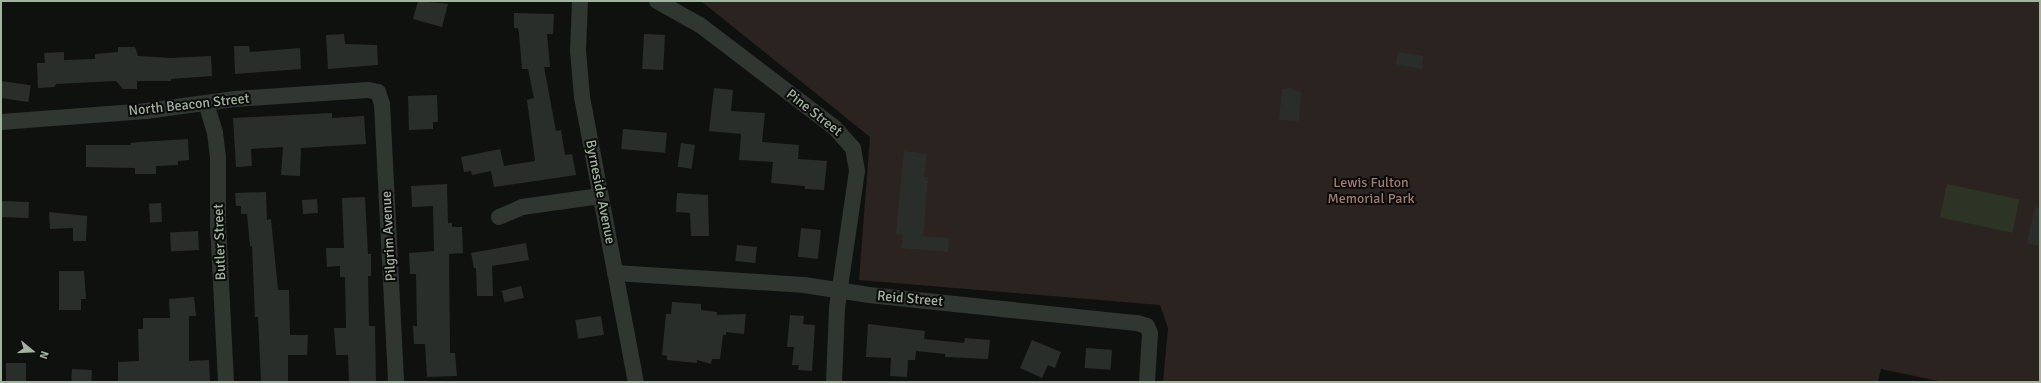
<!DOCTYPE html>
<style>
body{margin:0}
#map{position:relative;width:2041px;height:383px;overflow:hidden;background:#0f110f;font-family:Signika,sans-serif}
div>[style]{position:absolute}
[style*='--x']{left:calc(var(--x)*1px);top:calc(var(--y)*1px);width:calc(var(--w)*1px);rotate:calc(var(--a)*1deg)}
.green>*{inset:0;background:#2b2320}
.water>*{inset:0;background:#2c3525;transform-origin:0 0}
.building>*{inset:0;background:#2a2e2a;transform-origin:0 0}
.minor>*{height:16px;margin:-8px;padding:0 8px;transform-origin:8px;border-radius:8px;background:#303630}
span{translate:-50% -50%;white-space:nowrap;text-align:center;line-height:1.15;-webkit-text-stroke:4px #0a0b0a;paint-order:stroke}
.street-label{font-size:14px;color:#a2b39f}
.park-label{font-size:14px;color:#a07c74}
.frame{position:absolute;inset:0;border:2px solid #a2b39f;pointer-events:none}
.north{position:absolute;left:12px;top:331px;width:40px;height:40px;-webkit-text-stroke:3px #0a0b0a;paint-order:stroke;rotate:108deg;font-size:11px;font-weight:700;line-height:16px;text-align:center;color:#a2b39f}
.north::after{content:'';display:block;margin:auto;width:14px;height:18px;background:#a2b39f;clip-path:polygon(50% 0,100% 100%,50% 72%,0 100%)}
</style>
<div id="map">
<div class="green">
<i style="clip-path:polygon(701px 1px,2040px 1px,2040px 382px,1943px 382px,1881px 369px,1878px 382px,1163px 382px,1168px 328px,1160px 305px,859px 280px,870px 137px)"></i>
</div>
<div class="water">
<i style="left:1947px;top:184px;width:74px;height:34px;rotate:12deg"></i>
</div>
<div class="building">
<i style="clip-path:polygon(418px 1px,448px 4px,442px 27px,413px 19px)"></i>
<i style="clip-path:polygon(514px 13px,554px 14px,553px 34px,547px 34px,550px 67px,544px 67px,556px 131px,561px 130px,565px 155px,572px 154px,576px 175px,494px 187px,491px 171px,472px 175px,471px 171px,464px 172px,461px 157px,500px 149px,504px 166px,535px 161px,527px 100px,534px 98px,528px 69px,522px 69px,519px 33px,518px 28px,514px 28px)"></i>
<i style="clip-path:polygon(344px 34px,345px 44px,377px 45px,378px 65px,328px 69px,326px 35px)"></i>
<i style="left:644px;top:34px;width:21px;height:35px;rotate:3deg"></i>
<i style="clip-path:polygon(234px 46px,249px 46px,250px 52px,300px 48px,301px 69px,235px 74px)"></i>
<i style="clip-path:polygon(118px 47px,135px 47px,138px 56px,171px 58px,211px 56px,212px 76px,171px 79px,171px 81px,137px 81px,137px 89px,123px 89px,116px 81px,56px 84px,54px 87px,38px 88px,37px 63px,45px 63px,44px 53px,64px 52px,64px 60px,95px 59px,95px 54px,118px 52px)"></i>
<i style="left:1398px;top:52px;width:26px;height:13px;rotate:9deg"></i>
<i style="left:1px;top:81px;width:30px;height:17px;rotate:8deg"></i>
<i style="clip-path:polygon(714px 88px,733px 90px,731px 111px,765px 113px,762px 142px,799px 145px,798px 159px,827px 161px,824px 190px,805px 189px,805px 186px,771px 183px,773px 162px,739px 160px,741px 134px,709px 131px)"></i>
<i style="clip-path:polygon(1290px 88px,1301px 92px,1299px 121px,1279px 120px,1282px 89px)"></i>
<i style="clip-path:polygon(437px 95px,438px 122px,433px 122px,433px 129px,409px 130px,408px 96px)"></i>
<i style="clip-path:polygon(332px 113px,332px 118px,364px 116px,366px 144px,301px 148px,300px 176px,281px 175px,283px 147px,251px 149px,252px 166px,236px 167px,233px 118px)"></i>
<i style="left:623px;top:129px;width:44px;height:20px;rotate:5deg"></i>
<i style="clip-path:polygon(188px 139px,189px 160px,178px 161px,178px 165px,156px 166px,156px 174px,135px 174px,135px 168px,86px 167px,86px 145px,131px 145px,131px 143px,139px 142px)"></i>
<i style="left:681px;top:143px;width:14px;height:24px;rotate:8deg"></i>
<i style="clip-path:polygon(904px 151px,927px 154px,924px 177px,928px 177px,923px 236px,949px 238px,948px 252px,901px 248px,903px 235px,896px 234px)"></i>
<i style="clip-path:polygon(447px 184px,448px 223px,452px 223px,452px 227px,462px 227px,463px 253px,449px 254px,450px 353px,455px 353px,457px 376px,427px 377px,425px 344px,414px 344px,413px 326px,417px 326px,416px 274px,410px 274px,409px 253px,434px 251px,433px 206px,412px 207px,411px 186px)"></i>
<i style="clip-path:polygon(266px 192px,267px 220px,271px 219px,278px 290px,289px 290px,290px 335px,308px 335px,307px 355px,288px 355px,288px 382px,261px 382px,258px 317px,255px 317px,252px 246px,250px 246px,247px 214px,241px 214px,241px 206px,236px 206px,235px 193px)"></i>
<i style="clip-path:polygon(677px 193px,708px 195px,709px 236px,691px 236px,690px 213px,676px 212px)"></i>
<i style="clip-path:polygon(365px 197px,368px 254px,371px 254px,371px 276px,368px 276px,369px 326px,375px 326px,376px 382px,349px 382px,348px 355px,336px 355px,334px 328px,346px 328px,345px 277px,340px 277px,340px 266px,327px 267px,326px 248px,344px 248px,342px 198px)"></i>
<i style="left:317px;top:199px;width:14px;height:15px;rotate:86deg"></i>
<i style="left:1px;top:201px;width:28px;height:16px;rotate:2deg"></i>
<i style="left:161px;top:203px;width:19px;height:12px;rotate:87deg"></i>
<i style="clip-path:polygon(2035px 207px,2040px 208px,2040px 246px,2027px 243px)"></i>
<i style="clip-path:polygon(49px 212px,87px 216px,86px 241px,73px 241px,73px 228px,50px 229px)"></i>
<i style="left:801px;top:228px;width:20px;height:29px;rotate:6deg"></i>
<i style="left:198px;top:231px;width:19px;height:28px;rotate:87deg"></i>
<i style="clip-path:polygon(526px 243px,529px 260px,492px 266px,493px 296px,477px 296px,476px 268px,474px 268px,471px 253px)"></i>
<i style="left:737px;top:245px;width:20px;height:16px;rotate:6deg"></i>
<i style="clip-path:polygon(59px 271px,84px 271px,86px 299px,81px 299px,81px 310px,59px 310px)"></i>
<i style="left:521px;top:286px;width:12px;height:20px;rotate:76deg"></i>
<i style="clip-path:polygon(194px 297px,196px 316px,189px 316px,189px 361px,209px 360px,210px 382px,118px 382px,118px 362px,139px 361px,138px 329px,143px 329px,143px 318px,170px 318px,169px 299px)"></i>
<i style="clip-path:polygon(672px 302px,701px 304px,701px 310px,717px 312px,717px 315px,746px 314px,744px 334px,726px 332px,726px 335px,723px 335px,720px 359px,712px 359px,711px 364px,697px 360px,697px 363px,667px 360px,667px 356px,662px 355px,666px 314px,671px 314px)"></i>
<i style="clip-path:polygon(790px 315px,804px 316px,803px 324px,815px 325px,812px 371px,798px 370px,799px 365px,792px 365px,794px 347px,787px 347px)"></i>
<i style="left:601px;top:316px;width:19px;height:26px;rotate:81deg"></i>
<i style="clip-path:polygon(868px 324px,925px 331px,924px 339px,964px 343px,965px 338px,990px 340px,988px 359px,945px 357px,945px 354px,916px 351px,915px 360px,908px 360px,907px 377px,890px 376px,891px 358px,866px 357px)"></i>
<i style="clip-path:polygon(1032px 340px,1061px 352px,1055px 368px,1048px 365px,1042px 378px,1020px 368px)"></i>
<i style="left:1086px;top:348px;width:26px;height:20px;rotate:4deg"></i>
<i style="left:6px;top:363px;width:20px;height:19px"></i>
<i style="left:72px;top:369px;width:20px;height:13px;rotate:3deg"></i>
</div>
<div class="minor">
<i style="--x:580;--y:1;--w:50;--a:92.3"></i>
<i style="--x:578;--y:51;--w:46;--a:85"></i>
<i style="--x:582;--y:97;--w:290;--a:79.3"></i>
<i style="--x:657;--y:1;--w:49;--a:29.2"></i>
<i style="--x:700;--y:25;--w:168;--a:37.3"></i>
<i style="--x:834;--y:127;--w:28;--a:48"></i>
<i style="--x:853;--y:148;--w:23;--a:80"></i>
<i style="--x:857;--y:171;--w:138;--a:98.3"></i>
<i style="--x:837;--y:308;--w:74;--a:92.3"></i>
<i style="--x:206;--y:103;--w:31;--a:73"></i>
<i style="--x:215;--y:133;--w:24;--a:83"></i>
<i style="--x:218;--y:157;--w:67;--a:90"></i>
<i style="--x:218;--y:224;--w:158;--a:87.1"></i>
<i style="--x:1;--y:122;--w:145;--a:-4.3"></i>
<i style="--x:146;--y:111;--w:90;--a:-7.7"></i>
<i style="--x:235;--y:99;--w:133;--a:-3.9"></i>
<i style="--x:368;--y:90;--w:10;--a:11"></i>
<i style="--x:378;--y:92;--w:13;--a:72"></i>
<i style="--x:382;--y:104;--w:278;--a:87.1"></i>
<i style="--x:499;--y:217;--w:25;--a:-23"></i>
<i style="--x:522;--y:207;--w:79;--a:-8"></i>
<i style="--x:615;--y:273;--w:189;--a:3.6"></i>
<i style="--x:804;--y:285;--w:66;--a:8.7"></i>
<i style="--x:869;--y:295;--w:269;--a:6"></i>
<i style="--x:1137;--y:323;--w:10;--a:17"></i>
<i style="--x:1147;--y:326;--w:8;--a:67"></i>
<i style="--x:1150;--y:333;--w:49;--a:93.5"></i>
</div>
<div class="street-label">
<span style="left:189px;top:105px;rotate:-6deg">North Beacon Street</span>
<span style="left:814px;top:113px;rotate:38deg">Pine Street</span>
<span style="left:600px;top:192px;rotate:79deg">Byrneside Avenue</span>
<span style="left:389px;top:236px;rotate:-93deg">Pilgrim Avenue</span>
<span style="left:220px;top:242px;rotate:-92deg">Butler Street</span>
<span style="left:910px;top:299px;rotate:5deg">Reid Street</span>
</div>
<div class="park-label">
<span style="left:1371px;top:191px">Lewis Fulton<br>Memorial Park</span>
</div>
<div class="frame"></div>
<div class="north">N</div>
</div>
